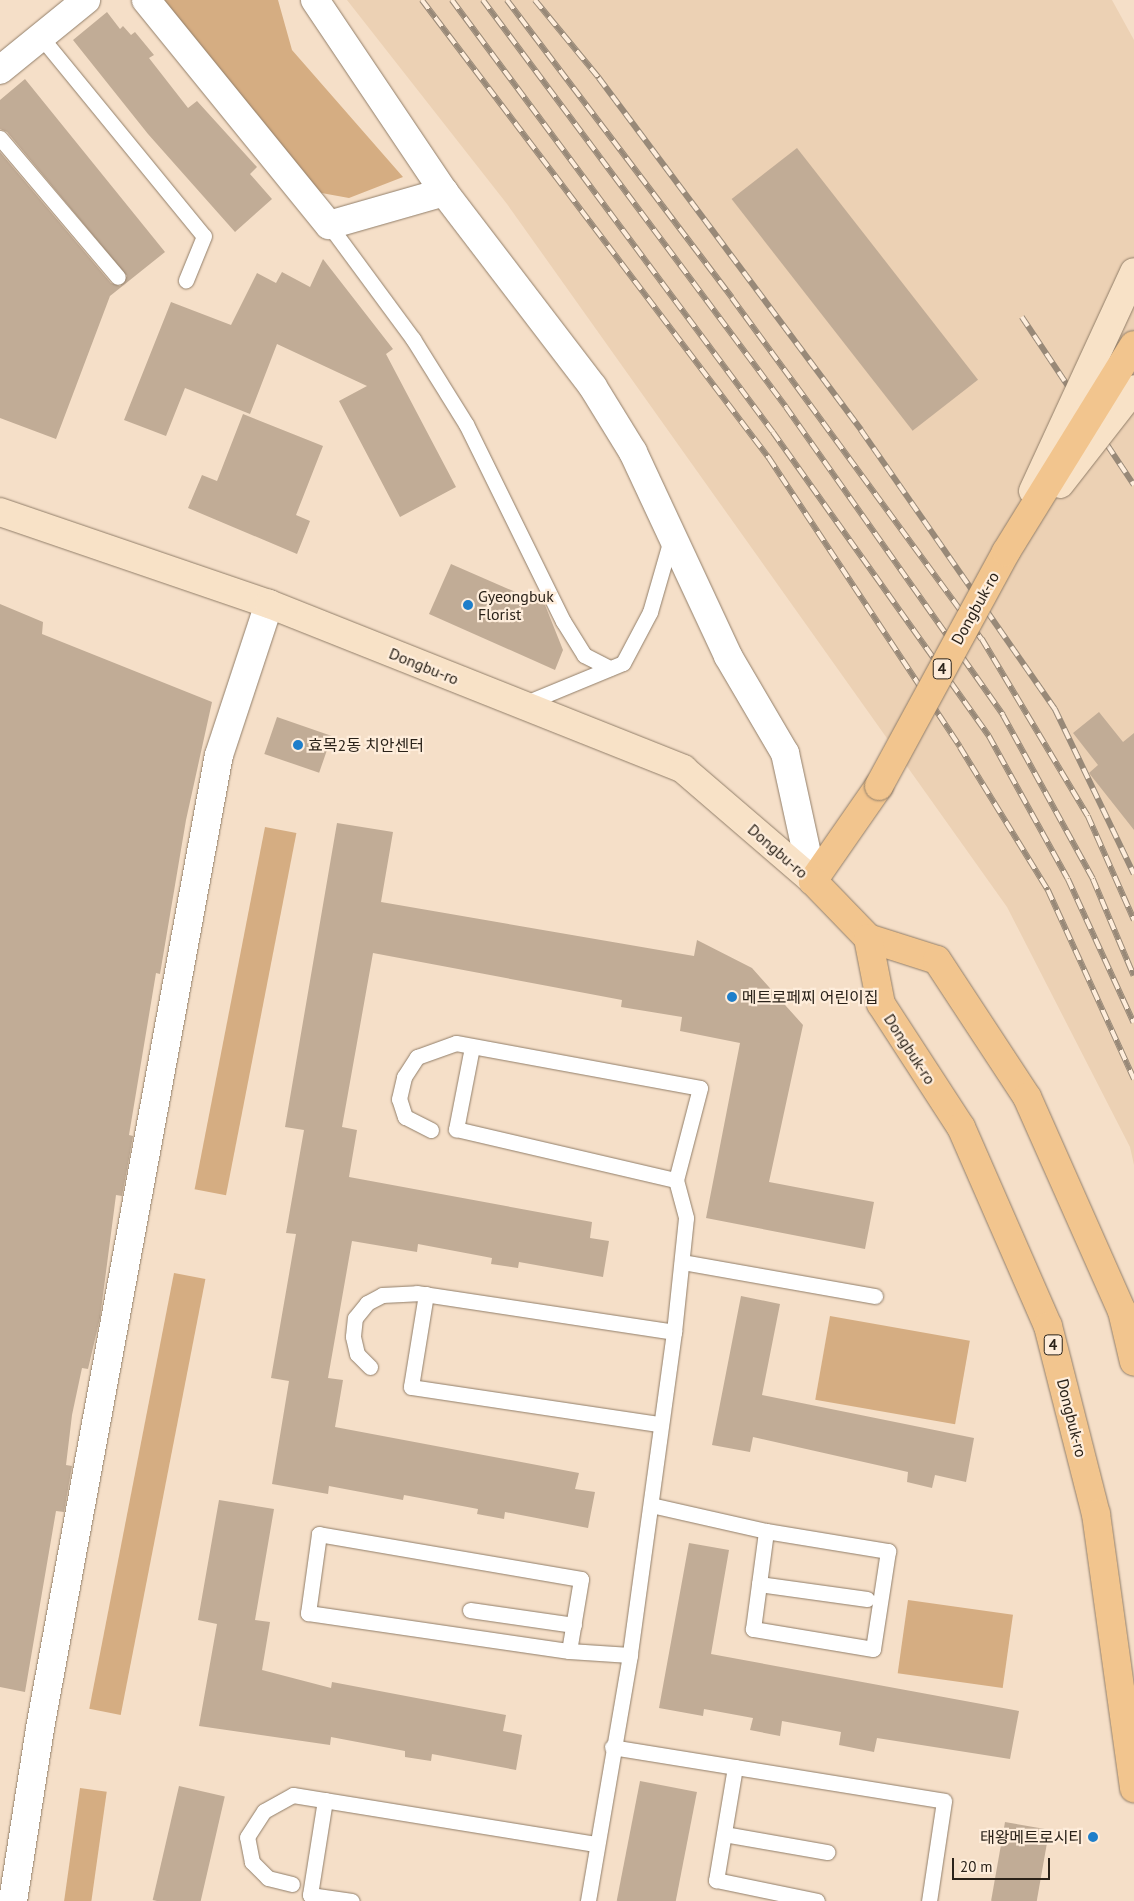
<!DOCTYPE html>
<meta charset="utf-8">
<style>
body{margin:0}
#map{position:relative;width:1134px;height:1901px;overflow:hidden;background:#f5dfc8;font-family:"PT Sans","Noto Sans KR",sans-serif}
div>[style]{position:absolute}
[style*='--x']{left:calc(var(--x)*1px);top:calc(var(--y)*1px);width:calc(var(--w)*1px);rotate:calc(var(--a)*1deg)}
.built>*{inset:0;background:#ecd1b4}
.green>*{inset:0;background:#d5ad82;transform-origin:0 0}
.building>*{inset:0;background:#c1ac96;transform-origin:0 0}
.roads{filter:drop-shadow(0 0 1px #917e69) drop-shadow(0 0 1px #917e69)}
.service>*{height:15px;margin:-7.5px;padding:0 7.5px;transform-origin:7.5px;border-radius:7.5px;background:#fff}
.minor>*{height:28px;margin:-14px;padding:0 14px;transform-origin:14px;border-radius:14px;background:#fff}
.secondary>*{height:28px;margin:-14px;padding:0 14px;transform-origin:14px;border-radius:14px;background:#f8e2c7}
.primary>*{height:28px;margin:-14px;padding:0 14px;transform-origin:14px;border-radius:14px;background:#f2c58e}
.rail>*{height:5.5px;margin-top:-2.75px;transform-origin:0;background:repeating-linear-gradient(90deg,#feeddb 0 11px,#988978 0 22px);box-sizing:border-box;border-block:1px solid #988978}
.bridges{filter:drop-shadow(0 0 1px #917e69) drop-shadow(0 0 1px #917e69)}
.secondary-bridge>*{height:28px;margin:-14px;padding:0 14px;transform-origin:14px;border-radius:14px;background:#f8e2c7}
.primary-bridge>*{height:28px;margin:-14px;padding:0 14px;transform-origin:14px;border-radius:14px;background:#f2c58e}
.dots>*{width:14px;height:14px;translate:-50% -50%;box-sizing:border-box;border:2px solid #feeddb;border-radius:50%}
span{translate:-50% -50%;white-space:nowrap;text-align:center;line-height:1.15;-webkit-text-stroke:4.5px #feeddb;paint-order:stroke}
.shield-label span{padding:1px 4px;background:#feeddb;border:1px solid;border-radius:4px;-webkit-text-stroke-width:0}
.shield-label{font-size:15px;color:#2a2219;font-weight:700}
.poi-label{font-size:16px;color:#2a2219}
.left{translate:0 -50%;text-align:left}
.right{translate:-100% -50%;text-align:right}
.street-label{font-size:16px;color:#2a2219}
.scale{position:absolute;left:952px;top:1858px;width:98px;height:22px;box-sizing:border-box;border:2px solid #2a2219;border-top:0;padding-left:6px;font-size:15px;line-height:18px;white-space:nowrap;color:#2a2219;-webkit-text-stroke:4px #feeddb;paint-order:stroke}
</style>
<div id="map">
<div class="built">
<i style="clip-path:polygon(347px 0,1112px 0,1134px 40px,1134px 1165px,1130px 1147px,1007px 907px,507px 204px)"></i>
</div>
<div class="green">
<i style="clip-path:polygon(161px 0,278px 0,292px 50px,403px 177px,349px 198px,316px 192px)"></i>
<i style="left:265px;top:827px;width:32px;height:369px;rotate:11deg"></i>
<i style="left:174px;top:1273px;width:32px;height:444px;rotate:11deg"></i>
<i style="left:830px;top:1316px;width:142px;height:85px;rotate:10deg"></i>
<i style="left:908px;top:1600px;width:106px;height:74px;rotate:8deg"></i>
<i style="left:80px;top:1788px;width:27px;height:115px;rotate:8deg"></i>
</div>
<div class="building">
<i style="clip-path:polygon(107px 12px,120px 29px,123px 26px,131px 35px,135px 32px,154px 55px,149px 58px,188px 108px,197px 101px,257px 167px,250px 174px,272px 199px,235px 232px,148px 134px,73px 40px)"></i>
<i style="clip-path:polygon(25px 79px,165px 252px,110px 296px,56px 439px,0 418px,0 152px,111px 283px,120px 286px,127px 276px,7px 132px,0 129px,0 100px)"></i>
<i style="left:797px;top:148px;width:294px;height:83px;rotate:52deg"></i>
<i style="clip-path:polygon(323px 259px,393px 349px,386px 354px,456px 487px,400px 517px,339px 401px,367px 386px,277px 344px,250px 414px,185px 388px,166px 436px,124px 420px,171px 302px,231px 325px,257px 273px,276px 283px,282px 272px,310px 287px)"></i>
<i style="clip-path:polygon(243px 414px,323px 446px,296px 515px,310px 521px,297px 554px,188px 508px,202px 475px,217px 481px)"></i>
<i style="clip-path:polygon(451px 564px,545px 605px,563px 650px,555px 670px,429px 614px)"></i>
<i style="clip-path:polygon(0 604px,43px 622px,42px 634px,212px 702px,186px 820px,160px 974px,156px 973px,129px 1135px,133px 1136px,130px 1153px,122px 1196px,116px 1195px,100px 1318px,88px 1369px,82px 1368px,72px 1415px,66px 1465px,72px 1466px,64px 1512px,56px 1511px,25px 1692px,0 1687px)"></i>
<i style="clip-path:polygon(1099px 712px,1123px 742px,1134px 733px,1134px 830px,1089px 773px,1098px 765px,1073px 733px)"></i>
<i style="left:277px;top:717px;width:58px;height:39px;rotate:19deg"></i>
<i style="clip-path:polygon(337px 823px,393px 832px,381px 902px,694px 956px,697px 940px,752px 968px,803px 1025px,769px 1182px,874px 1202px,865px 1249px,706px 1218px,740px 1043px,680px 1031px,682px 1017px,621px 1007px,622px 1000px,373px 953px,342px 1127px,357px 1130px,349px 1177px,592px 1222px,590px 1238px,609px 1241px,603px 1277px,519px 1262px,518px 1268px,491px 1264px,492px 1258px,418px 1244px,417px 1252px,352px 1241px,328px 1378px,343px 1380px,335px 1427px,579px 1473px,575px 1489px,595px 1492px,588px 1528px,505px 1512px,504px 1519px,477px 1514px,478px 1509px,404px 1495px,403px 1500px,329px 1486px,328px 1494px,272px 1484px,289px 1381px,271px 1378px,296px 1234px,286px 1233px,304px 1130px,285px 1127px)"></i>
<i style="clip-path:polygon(741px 1296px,780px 1304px,762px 1395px,974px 1438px,966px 1482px,935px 1475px,932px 1488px,907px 1482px,908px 1472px,753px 1437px,750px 1452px,712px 1445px)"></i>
<i style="clip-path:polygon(219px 1500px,274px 1509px,255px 1620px,270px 1622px,262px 1670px,331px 1688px,332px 1682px,506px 1715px,503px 1731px,522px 1735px,516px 1770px,432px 1754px,431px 1761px,405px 1757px,405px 1751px,331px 1737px,330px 1745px,199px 1726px,217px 1624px,198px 1620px)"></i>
<i style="clip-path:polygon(689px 1543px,729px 1550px,711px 1654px,1019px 1711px,1010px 1759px,877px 1738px,874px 1752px,839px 1745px,841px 1732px,782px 1721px,780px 1736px,750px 1730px,753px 1718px,704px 1709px,703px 1716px,659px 1708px)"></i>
<i style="left:640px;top:1781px;width:58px;height:122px;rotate:11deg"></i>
<i style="left:179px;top:1786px;width:47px;height:117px;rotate:13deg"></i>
<i style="left:1005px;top:1822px;width:45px;height:80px;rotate:10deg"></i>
</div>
<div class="roads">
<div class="service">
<i style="--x:41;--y:37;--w:257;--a:50.7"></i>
<i style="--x:204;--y:236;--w:48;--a:112.2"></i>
<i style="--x:0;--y:138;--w:182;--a:49.7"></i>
<i style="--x:329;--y:225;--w:142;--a:53.6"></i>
<i style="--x:413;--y:339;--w:100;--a:58.1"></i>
<i style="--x:466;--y:424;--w:220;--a:63.8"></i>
<i style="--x:563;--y:621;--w:40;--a:58"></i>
<i style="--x:584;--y:655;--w:29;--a:27"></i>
<i style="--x:521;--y:705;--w:110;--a:-22.4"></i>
<i style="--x:623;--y:663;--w:58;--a:-62.1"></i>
<i style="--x:650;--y:612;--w:79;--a:-73.9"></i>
<i style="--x:472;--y:1047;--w:84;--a:101"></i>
<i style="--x:456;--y:1129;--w:226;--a:13.1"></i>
<i style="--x:431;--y:1130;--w:29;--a:-153"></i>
<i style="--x:405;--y:1117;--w:19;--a:-108"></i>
<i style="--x:399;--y:1099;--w:23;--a:-77"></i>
<i style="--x:404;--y:1077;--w:24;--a:-57"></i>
<i style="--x:417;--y:1057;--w:41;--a:-19.7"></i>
<i style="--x:456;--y:1043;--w:248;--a:10.4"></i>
<i style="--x:700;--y:1088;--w:95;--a:104.6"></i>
<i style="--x:676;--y:1180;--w:39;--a:75"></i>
<i style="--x:686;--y:1218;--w:115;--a:96"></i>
<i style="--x:674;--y:1332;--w:326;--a:97.8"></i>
<i style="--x:630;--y:1655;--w:250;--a:99.7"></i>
<i style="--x:682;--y:1262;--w:196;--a:10"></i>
<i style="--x:426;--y:1294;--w:94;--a:99.2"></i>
<i style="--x:411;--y:1387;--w:251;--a:8.5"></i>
<i style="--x:370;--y:1367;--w:18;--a:-135"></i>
<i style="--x:357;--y:1354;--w:18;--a:-103"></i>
<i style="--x:353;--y:1336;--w:18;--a:-84"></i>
<i style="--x:355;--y:1318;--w:19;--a:-51"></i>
<i style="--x:367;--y:1303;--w:17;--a:-28"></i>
<i style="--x:382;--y:1295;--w:35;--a:-3"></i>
<i style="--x:417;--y:1293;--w:260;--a:8.6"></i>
<i style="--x:651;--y:1505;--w:118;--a:12.7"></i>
<i style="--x:766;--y:1531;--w:124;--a:9.3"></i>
<i style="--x:888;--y:1551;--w:99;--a:98.7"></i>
<i style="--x:873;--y:1649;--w:122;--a:-170.5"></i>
<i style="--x:753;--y:1629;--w:99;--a:-82.4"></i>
<i style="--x:759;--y:1584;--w:109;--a:7.9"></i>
<i style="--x:470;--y:1610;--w:105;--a:8.2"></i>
<i style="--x:569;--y:1651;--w:73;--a:-80.5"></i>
<i style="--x:581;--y:1579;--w:266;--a:-170.3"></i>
<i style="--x:319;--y:1534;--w:80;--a:97.9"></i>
<i style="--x:308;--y:1613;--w:264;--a:8.3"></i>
<i style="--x:569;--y:1651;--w:61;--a:3.8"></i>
<i style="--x:612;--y:1747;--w:336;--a:9.2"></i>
<i style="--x:944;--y:1801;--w:101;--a:98.5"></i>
<i style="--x:735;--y:1767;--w:115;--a:99.5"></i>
<i style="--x:716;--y:1880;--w:103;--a:11.7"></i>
<i style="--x:325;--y:1800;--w:96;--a:99"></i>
<i style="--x:310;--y:1895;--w:42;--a:8.1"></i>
<i style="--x:724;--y:1834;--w:105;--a:9.9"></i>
<i style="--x:292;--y:1884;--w:25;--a:-166"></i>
<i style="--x:268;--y:1878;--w:23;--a:-135"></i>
<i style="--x:252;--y:1862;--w:25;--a:-101"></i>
<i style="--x:247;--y:1837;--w:31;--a:-57"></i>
<i style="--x:264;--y:1811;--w:33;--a:-29"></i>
<i style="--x:293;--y:1795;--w:308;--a:9.2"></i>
</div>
<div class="minor">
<i style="--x:146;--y:0;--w:290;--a:50.9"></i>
<i style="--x:329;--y:225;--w:120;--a:-16"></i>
<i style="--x:315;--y:0;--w:231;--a:56.1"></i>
<i style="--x:444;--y:192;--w:245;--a:52.6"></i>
<i style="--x:593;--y:387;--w:76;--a:58.4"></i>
<i style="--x:633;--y:452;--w:225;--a:65"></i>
<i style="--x:728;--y:656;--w:113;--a:59.6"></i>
<i style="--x:785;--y:753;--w:131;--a:77.7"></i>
<i style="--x:0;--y:70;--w:111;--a:-39.1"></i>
<i style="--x:13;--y:1901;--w:175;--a:-81.1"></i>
<i style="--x:40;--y:1728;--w:989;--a:-79.58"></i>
<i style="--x:219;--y:755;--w:159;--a:-71.7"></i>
</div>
<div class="secondary">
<i style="--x:0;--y:512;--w:284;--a:18.9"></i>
<i style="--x:269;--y:604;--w:446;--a:21.7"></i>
<i style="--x:683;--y:769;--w:172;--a:40.7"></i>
</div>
<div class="primary">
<i style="--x:879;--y:786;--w:116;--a:124.8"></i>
<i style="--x:813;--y:881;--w:79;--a:46"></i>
<i style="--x:868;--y:938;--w:72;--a:17.7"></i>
<i style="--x:937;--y:960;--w:164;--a:56.7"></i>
<i style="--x:1027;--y:1097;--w:234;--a:66.1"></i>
<i style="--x:1122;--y:1311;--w:52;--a:76.8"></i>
<i style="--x:868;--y:938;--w:67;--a:78.9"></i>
<i style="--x:881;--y:1004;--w:147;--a:57"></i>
<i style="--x:961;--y:1127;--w:217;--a:66.4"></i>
<i style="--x:1048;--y:1326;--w:194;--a:75.7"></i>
<i style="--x:1096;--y:1514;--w:277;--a:82.1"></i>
</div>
</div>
<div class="rail">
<i style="--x:422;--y:0;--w:575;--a:52.85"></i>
<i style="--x:769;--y:458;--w:346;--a:56.5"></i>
<i style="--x:960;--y:747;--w:168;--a:58.4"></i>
<i style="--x:1048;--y:890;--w:208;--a:65.5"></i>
<i style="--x:452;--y:0;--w:538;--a:53.39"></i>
<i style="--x:773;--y:432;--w:373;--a:54.6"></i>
<i style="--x:989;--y:736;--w:163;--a:61.1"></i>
<i style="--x:1068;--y:879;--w:158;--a:65.4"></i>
<i style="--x:483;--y:0;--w:507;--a:53.33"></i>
<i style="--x:786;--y:407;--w:377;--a:54.8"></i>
<i style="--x:1003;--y:715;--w:187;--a:61.2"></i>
<i style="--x:1093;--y:879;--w:105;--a:67.1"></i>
<i style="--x:507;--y:0;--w:373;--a:52.9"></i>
<i style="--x:732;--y:298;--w:423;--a:53.8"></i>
<i style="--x:982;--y:639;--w:206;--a:59.1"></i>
<i style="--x:1088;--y:816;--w:114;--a:66.1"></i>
<i style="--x:535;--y:0;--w:101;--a:50.6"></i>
<i style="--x:599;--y:78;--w:439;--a:53.3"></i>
<i style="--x:861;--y:430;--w:340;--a:55.2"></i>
<i style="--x:1055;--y:709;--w:183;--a:64.4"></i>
<i style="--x:1022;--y:317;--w:202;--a:56.3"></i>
</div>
<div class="bridges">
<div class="secondary-bridge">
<i style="--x:1060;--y:484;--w:120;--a:-52.1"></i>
<i style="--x:1033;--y:491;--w:241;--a:-65.2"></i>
</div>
<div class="primary-bridge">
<i style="--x:879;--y:786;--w:266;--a:-61.5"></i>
<i style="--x:1006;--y:552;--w:243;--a:-58.3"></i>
</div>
</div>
<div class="dots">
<i style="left:468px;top:605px;background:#1e7eca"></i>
<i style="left:298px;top:745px;background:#1e7eca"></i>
<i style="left:732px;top:997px;background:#1e7eca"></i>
<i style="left:1093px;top:1837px;background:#1e7eca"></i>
</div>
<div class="shield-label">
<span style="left:942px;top:669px">4</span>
<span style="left:1053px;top:1345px">4</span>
</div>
<div class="poi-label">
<span class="left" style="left:478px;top:605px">Gyeongbuk<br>Florist</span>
<span class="left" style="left:308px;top:745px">효목2동 치안센터</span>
<span class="left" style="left:742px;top:997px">메트로페찌 어린이집</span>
<span class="right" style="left:1083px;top:1837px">태왕메트로시티</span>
</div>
<div class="street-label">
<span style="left:975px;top:608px;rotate:-61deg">Dongbuk-ro</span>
<span style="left:424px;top:666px;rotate:22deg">Dongbu-ro</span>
<span style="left:778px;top:851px;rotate:41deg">Dongbu-ro</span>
<span style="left:910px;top:1049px;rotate:57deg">Dongbuk-ro</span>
<span style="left:1072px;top:1418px;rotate:76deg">Dongbuk-ro</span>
</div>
<div class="scale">20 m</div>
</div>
